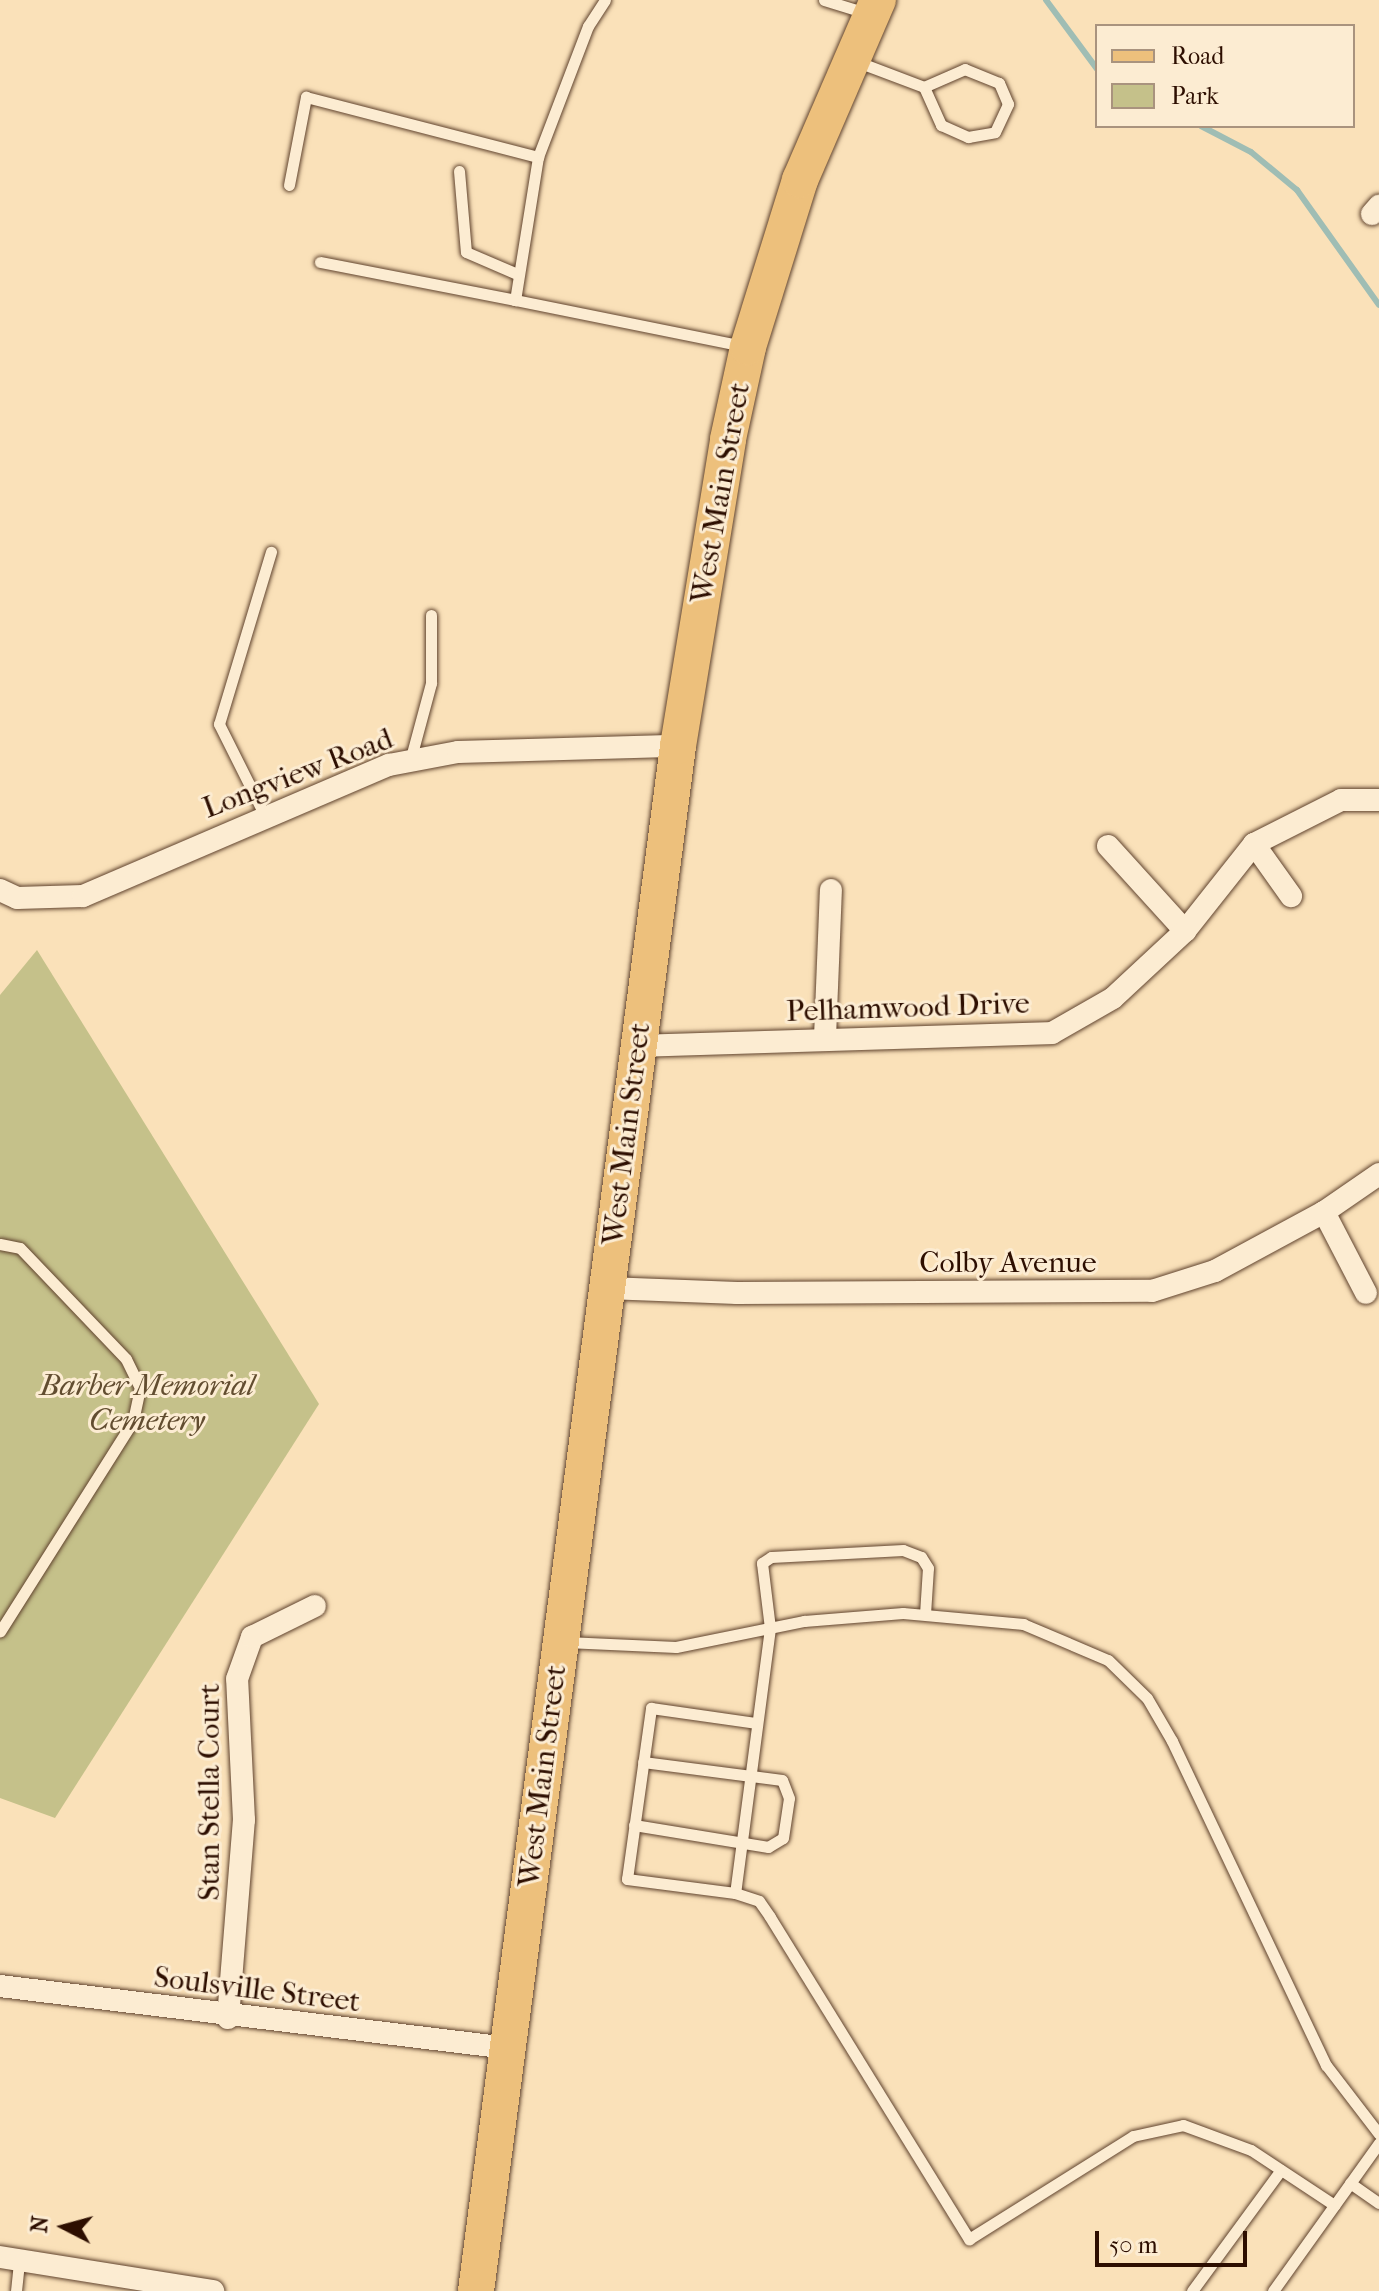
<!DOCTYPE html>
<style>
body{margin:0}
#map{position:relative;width:1379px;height:2291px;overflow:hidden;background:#fae1b9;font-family:"IM FELL French Canon",serif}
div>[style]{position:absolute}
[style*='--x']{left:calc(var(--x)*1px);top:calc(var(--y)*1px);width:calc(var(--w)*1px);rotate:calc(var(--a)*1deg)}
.green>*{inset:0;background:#c5c18a}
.stream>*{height:6px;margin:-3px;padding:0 3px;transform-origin:3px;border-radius:3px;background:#9fbdb4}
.roads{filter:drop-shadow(0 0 2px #60432e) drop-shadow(0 0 2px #60432e)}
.lane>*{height:11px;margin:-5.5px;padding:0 5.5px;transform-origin:5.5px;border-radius:5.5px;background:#fcecd2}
.street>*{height:22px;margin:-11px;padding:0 11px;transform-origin:11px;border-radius:11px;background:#fcecd2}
.primary>*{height:36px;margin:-18px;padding:0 18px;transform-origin:18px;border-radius:18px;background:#edc07c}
span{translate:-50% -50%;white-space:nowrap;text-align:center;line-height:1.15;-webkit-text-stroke:6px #fcecd2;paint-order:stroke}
.street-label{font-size:30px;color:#2d0e00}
.park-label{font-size:30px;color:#624d30;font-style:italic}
.legend{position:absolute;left:1095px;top:24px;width:260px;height:104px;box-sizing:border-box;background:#fcecd2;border:2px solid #a9937e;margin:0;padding:10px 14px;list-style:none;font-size:24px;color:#2d0e00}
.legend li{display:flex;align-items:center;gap:16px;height:40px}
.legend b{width:40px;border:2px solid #a9937e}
.north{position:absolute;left:24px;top:2187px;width:80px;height:80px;-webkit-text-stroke:6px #fcecd2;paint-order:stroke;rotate:276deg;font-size:22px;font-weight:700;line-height:32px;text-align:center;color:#2d0e00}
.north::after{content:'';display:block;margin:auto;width:28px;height:36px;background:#2d0e00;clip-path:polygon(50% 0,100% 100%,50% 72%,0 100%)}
.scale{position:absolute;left:1095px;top:2231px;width:152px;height:36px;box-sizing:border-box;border:4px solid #2d0e00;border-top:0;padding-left:10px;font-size:24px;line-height:28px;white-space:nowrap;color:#2d0e00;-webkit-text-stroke:6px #fcecd2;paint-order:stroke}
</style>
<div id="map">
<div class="green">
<i style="clip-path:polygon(37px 950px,319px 1404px,55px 1818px,0 1798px,0 995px)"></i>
</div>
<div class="stream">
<i style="--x:1046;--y:0;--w:86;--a:53.5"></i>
<i style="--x:1201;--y:126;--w:56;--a:27.5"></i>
<i style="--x:1251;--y:152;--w:60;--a:39.6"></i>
<i style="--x:1297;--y:190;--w:141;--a:54.5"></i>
</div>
<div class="roads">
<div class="lane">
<i style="--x:605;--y:0;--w:31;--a:123"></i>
<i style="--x:588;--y:26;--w:140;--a:110.9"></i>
<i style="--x:538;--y:157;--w:145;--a:99.1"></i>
<i style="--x:515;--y:300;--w:233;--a:11.4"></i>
<i style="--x:824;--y:0;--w:44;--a:17.2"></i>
<i style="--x:858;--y:62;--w:71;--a:20.7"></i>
<i style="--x:924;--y:87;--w:42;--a:65.9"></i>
<i style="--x:941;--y:125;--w:30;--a:24"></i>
<i style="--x:968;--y:137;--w:27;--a:-10"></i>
<i style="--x:995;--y:132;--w:31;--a:-65"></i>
<i style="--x:1008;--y:104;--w:23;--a:-113"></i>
<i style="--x:999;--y:83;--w:37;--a:-158"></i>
<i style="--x:965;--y:69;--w:45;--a:156.3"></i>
<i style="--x:459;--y:171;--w:81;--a:85.1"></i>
<i style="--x:466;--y:252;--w:56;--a:23.3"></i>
<i style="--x:289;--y:185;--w:90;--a:-79.1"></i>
<i style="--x:306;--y:97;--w:240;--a:14.5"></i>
<i style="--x:320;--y:262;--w:199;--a:11"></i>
<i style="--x:410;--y:761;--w:81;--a:-74.9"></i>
<i style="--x:431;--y:683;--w:68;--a:-90"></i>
<i style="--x:265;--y:816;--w:103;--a:-116.6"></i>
<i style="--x:219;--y:724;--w:180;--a:-73.2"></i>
<i style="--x:0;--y:1244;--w:20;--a:11"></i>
<i style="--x:20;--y:1248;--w:153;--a:46.3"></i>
<i style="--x:126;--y:1359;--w:32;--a:64"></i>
<i style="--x:140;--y:1388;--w:34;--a:102"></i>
<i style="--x:133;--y:1421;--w:249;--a:122.3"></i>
<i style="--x:925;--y:1614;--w:46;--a:-86.3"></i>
<i style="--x:928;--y:1568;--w:13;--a:-122"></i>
<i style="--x:921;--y:1557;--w:19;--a:-159"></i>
<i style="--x:903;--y:1550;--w:132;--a:177"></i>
<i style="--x:771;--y:1557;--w:11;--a:146"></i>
<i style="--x:762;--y:1563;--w:65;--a:83"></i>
<i style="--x:770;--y:1628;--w:267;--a:97.5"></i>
<i style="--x:735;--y:1893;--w:25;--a:18"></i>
<i style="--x:759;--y:1901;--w:19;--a:55"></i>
<i style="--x:770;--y:1917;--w:379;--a:58.3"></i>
<i style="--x:969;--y:2239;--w:194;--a:-32.1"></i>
<i style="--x:1133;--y:2136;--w:51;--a:-12.4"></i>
<i style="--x:1183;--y:2125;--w:72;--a:20.2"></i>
<i style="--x:1251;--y:2150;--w:100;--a:33.5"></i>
<i style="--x:566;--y:1642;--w:110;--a:2.6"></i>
<i style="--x:676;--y:1647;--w:131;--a:-11.5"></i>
<i style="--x:804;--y:1621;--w:99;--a:-4.6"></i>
<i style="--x:903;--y:1613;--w:121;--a:5.2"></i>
<i style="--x:1023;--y:1624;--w:92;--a:23"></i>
<i style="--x:1108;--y:1660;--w:54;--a:44.3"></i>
<i style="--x:1147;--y:1698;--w:50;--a:59.8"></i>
<i style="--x:1172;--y:1741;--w:359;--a:64.6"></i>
<i style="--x:1326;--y:2065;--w:87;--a:52.5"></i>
<i style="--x:634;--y:1825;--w:136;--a:9.3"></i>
<i style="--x:768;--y:1847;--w:17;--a:-31"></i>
<i style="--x:783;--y:1838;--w:40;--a:-81.5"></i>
<i style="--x:789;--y:1798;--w:19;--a:-111"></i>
<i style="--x:782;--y:1780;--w:140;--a:-172.6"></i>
<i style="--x:735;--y:1893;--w:109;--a:-172.6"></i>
<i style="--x:627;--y:1879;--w:173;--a:-82"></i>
<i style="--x:651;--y:1708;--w:107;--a:8.1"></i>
<i style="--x:1350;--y:2183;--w:35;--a:35"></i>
<i style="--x:16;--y:2291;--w:31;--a:-84"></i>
<i style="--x:1192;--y:2291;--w:150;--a:-53.7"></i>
<i style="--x:1273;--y:2291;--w:182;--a:-54.4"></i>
</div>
<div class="street">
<i style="--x:1372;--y:214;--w:11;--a:-49"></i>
<i style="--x:1254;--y:844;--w:64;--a:54.6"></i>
<i style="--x:1108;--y:846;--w:115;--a:47.8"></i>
<i style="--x:0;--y:890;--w:19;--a:25"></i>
<i style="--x:17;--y:898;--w:66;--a:-1.7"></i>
<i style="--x:83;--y:896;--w:333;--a:-23.2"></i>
<i style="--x:389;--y:765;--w:70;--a:-10.7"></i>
<i style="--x:458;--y:752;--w:220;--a:-1.6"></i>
<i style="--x:825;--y:1037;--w:147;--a:-87.7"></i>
<i style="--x:639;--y:1046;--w:413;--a:-1.8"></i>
<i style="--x:1052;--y:1033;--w:70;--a:-29.8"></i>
<i style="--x:1113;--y:998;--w:98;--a:-42.9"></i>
<i style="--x:1185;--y:931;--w:111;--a:-51.6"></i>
<i style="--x:1254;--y:844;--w:97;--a:-26.8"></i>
<i style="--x:1341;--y:800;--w:38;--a:0"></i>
<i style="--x:1324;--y:1212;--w:91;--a:62.6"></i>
<i style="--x:607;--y:1288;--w:130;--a:2.2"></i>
<i style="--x:737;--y:1293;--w:415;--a:-0.3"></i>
<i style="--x:1152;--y:1291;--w:66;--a:-17.6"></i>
<i style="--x:1215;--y:1271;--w:124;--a:-28.4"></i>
<i style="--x:1324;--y:1212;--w:67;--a:-34.6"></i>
<i style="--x:0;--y:1986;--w:512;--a:6.96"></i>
<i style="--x:228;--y:2018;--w:199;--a:-85.4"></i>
<i style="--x:244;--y:1820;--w:141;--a:-92.8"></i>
<i style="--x:237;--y:1679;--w:45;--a:-70.3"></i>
<i style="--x:252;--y:1637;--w:70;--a:-26.2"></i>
<i style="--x:0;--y:2257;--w:216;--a:9.1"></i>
</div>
<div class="primary">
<i style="--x:476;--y:2291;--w:1558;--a:-82.55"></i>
<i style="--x:678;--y:746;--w:311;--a:-80.7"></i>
<i style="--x:728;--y:439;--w:94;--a:-77.7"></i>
<i style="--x:748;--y:347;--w:175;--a:-72.7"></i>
<i style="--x:800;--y:180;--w:196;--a:-66.6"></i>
</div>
</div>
<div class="street-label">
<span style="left:721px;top:493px;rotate:-80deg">West Main Street</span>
<span style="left:298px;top:774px;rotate:-21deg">Longview Road</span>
<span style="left:908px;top:1008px;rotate:-2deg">Pelhamwood Drive</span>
<span style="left:627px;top:1134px;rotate:-83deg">West Main Street</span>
<span style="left:1008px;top:1263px">Colby Avenue</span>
<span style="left:543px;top:1776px;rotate:-83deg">West Main Street</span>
<span style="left:210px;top:1792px;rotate:-90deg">Stan Stella Court</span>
<span style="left:257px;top:1990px;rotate:7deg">Soulsville Street</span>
</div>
<div class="park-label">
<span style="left:147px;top:1403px">Barber Memorial<br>Cemetery</span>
</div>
<ul class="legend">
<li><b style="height:10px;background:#edc07c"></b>Road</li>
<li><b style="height:22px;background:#c5c18a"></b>Park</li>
</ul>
<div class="north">N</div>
<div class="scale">50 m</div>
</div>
